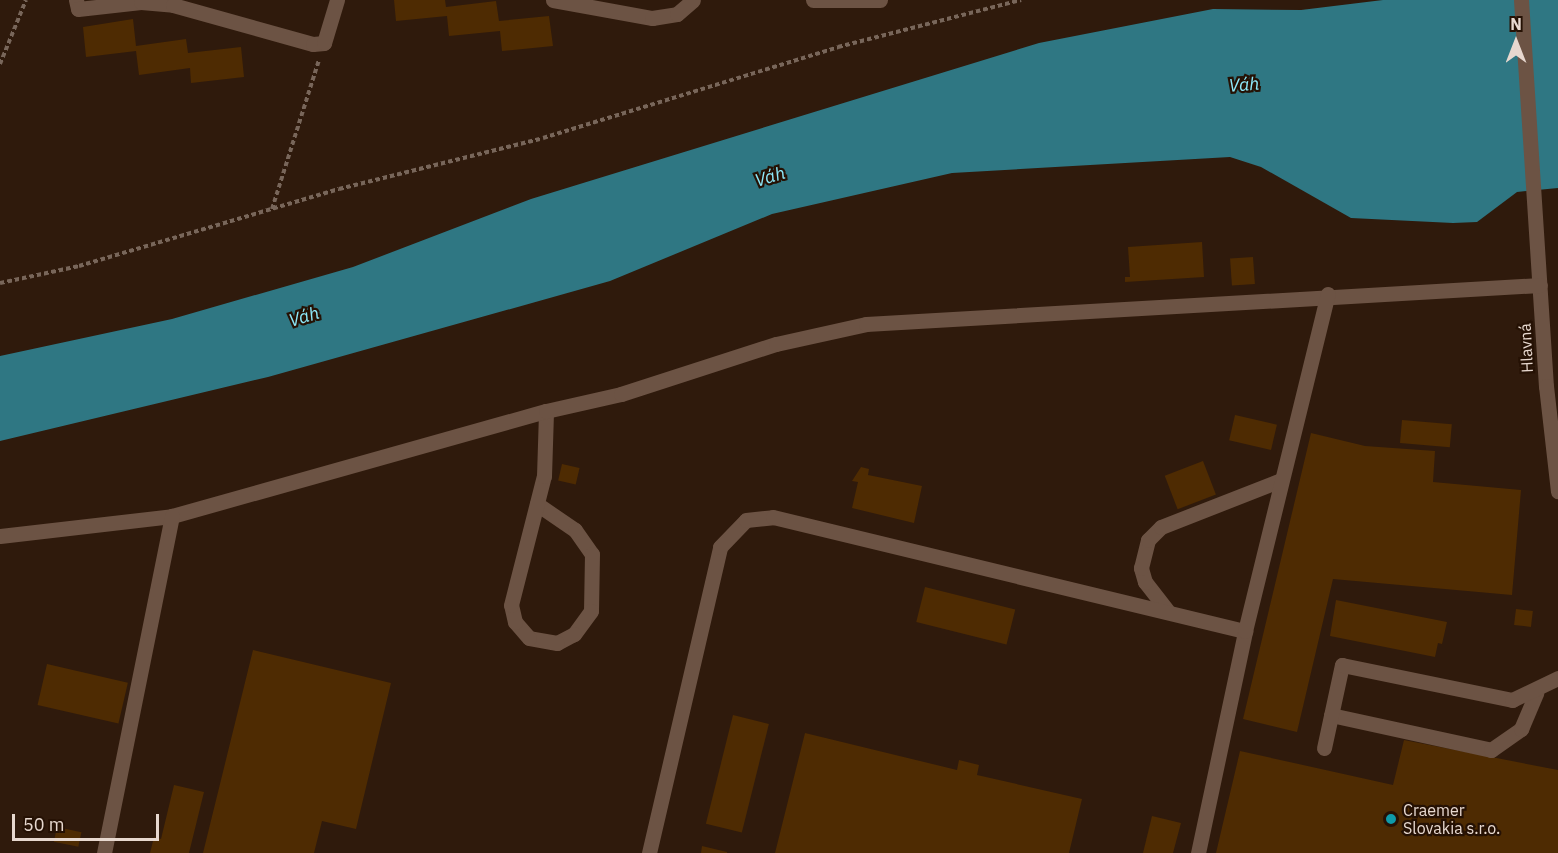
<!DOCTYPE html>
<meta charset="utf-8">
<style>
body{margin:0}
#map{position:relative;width:1558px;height:853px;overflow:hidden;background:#2f1a0c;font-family:"IBM Plex Sans",sans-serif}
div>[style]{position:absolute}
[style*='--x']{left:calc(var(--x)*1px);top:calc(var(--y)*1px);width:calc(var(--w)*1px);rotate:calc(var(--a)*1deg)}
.water>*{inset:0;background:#2f7783}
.building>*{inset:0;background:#4e2b02;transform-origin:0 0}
.path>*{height:4px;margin-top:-2px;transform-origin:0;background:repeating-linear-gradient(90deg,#78665a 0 4.5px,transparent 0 7.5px)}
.minor>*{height:15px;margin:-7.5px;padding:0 7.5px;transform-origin:7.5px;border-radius:7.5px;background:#6c5344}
.dots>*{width:16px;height:16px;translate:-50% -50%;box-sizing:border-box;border:3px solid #251104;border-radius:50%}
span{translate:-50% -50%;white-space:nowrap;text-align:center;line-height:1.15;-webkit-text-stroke:4.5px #251104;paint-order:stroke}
.street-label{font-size:16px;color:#e7d8cf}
.poi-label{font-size:16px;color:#e7d8cf}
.left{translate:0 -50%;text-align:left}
.water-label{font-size:18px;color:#8de9fa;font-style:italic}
.north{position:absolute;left:1486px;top:12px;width:60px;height:60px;-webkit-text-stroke:4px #251104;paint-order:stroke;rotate:0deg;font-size:16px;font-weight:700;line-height:24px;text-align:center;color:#e7d8cf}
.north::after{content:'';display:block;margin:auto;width:21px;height:27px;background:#e7d8cf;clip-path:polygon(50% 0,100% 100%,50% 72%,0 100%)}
.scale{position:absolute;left:12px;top:814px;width:147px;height:27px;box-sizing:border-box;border:3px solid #e7d8cf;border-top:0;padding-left:8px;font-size:18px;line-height:21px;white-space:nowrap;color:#e7d8cf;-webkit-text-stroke:4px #251104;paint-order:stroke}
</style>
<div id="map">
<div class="water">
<i style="clip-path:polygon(1383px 0,1558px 0,1558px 188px,1517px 192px,1477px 222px,1453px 223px,1351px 218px,1261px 167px,1230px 157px,952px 173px,772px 214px,610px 281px,268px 377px,0 441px,0 356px,172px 319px,353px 267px,531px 199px,1039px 43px,1213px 9px,1301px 10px)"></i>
</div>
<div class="building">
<i style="clip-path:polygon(394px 0,445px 0,446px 7px,496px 1px,499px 21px,549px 16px,553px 46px,502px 51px,500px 31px,449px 36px,447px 16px,396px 21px)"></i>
<i style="clip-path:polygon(133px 19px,136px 46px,186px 39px,188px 53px,241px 47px,244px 77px,191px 83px,190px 68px,139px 75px,136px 51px,86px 57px,83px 27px)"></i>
<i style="clip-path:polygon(1202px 242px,1204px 277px,1125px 282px,1125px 277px,1130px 277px,1128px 247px)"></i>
<i style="left:1253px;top:257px;width:27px;height:23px;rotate:86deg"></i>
<i style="left:1235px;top:415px;width:43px;height:26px;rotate:13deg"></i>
<i style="left:1402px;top:420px;width:50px;height:23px;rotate:5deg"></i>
<i style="clip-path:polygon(1311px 433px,1365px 446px,1435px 451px,1433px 482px,1521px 490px,1512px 595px,1333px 579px,1297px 732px,1243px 719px)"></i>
<i style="left:1203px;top:461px;width:36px;height:41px;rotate:69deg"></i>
<i style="left:562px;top:464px;width:18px;height:17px;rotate:13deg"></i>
<i style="clip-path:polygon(861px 467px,869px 469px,868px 475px,922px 486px,914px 523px,852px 508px,858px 482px,852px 481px)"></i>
<i style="left:925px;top:587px;width:93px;height:36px;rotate:14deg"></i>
<i style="clip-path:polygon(1336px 600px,1447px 622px,1442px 644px,1438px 643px,1435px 657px,1330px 636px)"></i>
<i style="left:1516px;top:609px;width:17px;height:16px;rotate:7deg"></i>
<i style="clip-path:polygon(253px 650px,391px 683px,356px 829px,322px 821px,314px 853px,203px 853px)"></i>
<i style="left:47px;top:664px;width:83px;height:42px;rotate:13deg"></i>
<i style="left:733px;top:715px;width:37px;height:112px;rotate:14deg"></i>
<i style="clip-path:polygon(805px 733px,957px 770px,959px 760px,979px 765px,977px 775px,1082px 799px,1069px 853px,775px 853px)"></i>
<i style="clip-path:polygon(1404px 740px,1558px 770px,1558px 853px,1216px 853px,1240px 751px,1393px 785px)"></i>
<i style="clip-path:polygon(174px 785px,204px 792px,189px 853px,150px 853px,154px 837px,161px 839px)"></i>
<i style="clip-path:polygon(1152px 816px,1181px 823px,1173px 853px,1143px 853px)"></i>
<i style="left:57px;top:827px;width:25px;height:15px;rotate:12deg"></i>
<i style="clip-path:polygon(702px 846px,727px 852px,727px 853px,701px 853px)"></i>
</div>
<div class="path">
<i style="--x:0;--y:64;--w:69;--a:-67.9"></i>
<i style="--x:272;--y:209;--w:156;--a:-72.5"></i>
<i style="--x:0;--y:283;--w:81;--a:-12.1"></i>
<i style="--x:79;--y:266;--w:271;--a:-16.5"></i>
<i style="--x:339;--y:189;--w:210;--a:-14"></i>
<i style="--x:543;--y:138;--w:309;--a:-17.1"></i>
<i style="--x:838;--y:47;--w:189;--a:-14.4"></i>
</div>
<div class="minor">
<i style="--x:76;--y:0;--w:9;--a:77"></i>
<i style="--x:78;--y:9;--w:63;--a:-6.3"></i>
<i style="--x:141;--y:2;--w:32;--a:5"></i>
<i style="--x:173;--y:5;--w:145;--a:15.6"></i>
<i style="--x:313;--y:44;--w:11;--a:-5"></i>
<i style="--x:324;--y:43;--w:45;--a:-73.2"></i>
<i style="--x:553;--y:0;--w:101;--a:10.3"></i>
<i style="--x:652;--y:18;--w:25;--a:-9"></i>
<i style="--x:677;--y:14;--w:21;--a:-41"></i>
<i style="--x:813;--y:0;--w:67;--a:0"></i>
<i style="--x:1521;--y:0;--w:387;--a:86.3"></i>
<i style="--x:1546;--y:386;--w:106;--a:83.5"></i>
<i style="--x:537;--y:504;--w:46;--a:34.4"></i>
<i style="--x:575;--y:530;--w:29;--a:55"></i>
<i style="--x:592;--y:554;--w:57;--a:91"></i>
<i style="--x:591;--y:611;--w:29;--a:126"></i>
<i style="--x:574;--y:634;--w:19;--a:152"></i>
<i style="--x:557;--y:643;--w:28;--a:-170"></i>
<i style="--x:529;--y:638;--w:21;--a:-131"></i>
<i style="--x:515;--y:622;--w:17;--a:-103"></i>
<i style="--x:511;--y:605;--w:133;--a:-75.7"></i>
<i style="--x:544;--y:476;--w:65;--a:-88.2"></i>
<i style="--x:0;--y:536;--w:173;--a:-6.6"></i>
<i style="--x:172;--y:516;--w:388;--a:-15.7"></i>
<i style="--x:546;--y:411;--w:77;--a:-12.8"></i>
<i style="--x:621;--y:394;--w:163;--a:-17.9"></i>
<i style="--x:776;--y:344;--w:92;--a:-12.5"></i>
<i style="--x:866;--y:324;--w:675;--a:-3.31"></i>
<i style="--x:1167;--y:610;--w:36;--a:-128"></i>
<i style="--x:1145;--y:582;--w:15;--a:-106"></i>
<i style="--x:1141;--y:568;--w:29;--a:-76"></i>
<i style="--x:1148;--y:540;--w:18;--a:-45"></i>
<i style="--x:1161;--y:527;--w:129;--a:-21.4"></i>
<i style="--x:1331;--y:715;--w:164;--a:12.3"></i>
<i style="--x:1491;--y:750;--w:37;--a:-35"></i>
<i style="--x:1521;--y:729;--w:39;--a:-67"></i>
<i style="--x:1324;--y:748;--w:85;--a:-77.8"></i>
<i style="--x:1342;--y:665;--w:174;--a:11.6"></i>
<i style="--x:1512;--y:700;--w:51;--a:-25.6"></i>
<i style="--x:104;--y:853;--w:344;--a:-78.6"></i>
<i style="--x:649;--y:853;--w:314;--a:-76.9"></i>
<i style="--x:720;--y:547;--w:37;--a:-46"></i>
<i style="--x:746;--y:520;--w:27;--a:-6"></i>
<i style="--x:773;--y:517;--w:486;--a:13.6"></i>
<i style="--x:1198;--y:853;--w:227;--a:-78"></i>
<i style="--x:1245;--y:631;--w:347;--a:-76.2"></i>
</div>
<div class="dots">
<i style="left:1391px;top:819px;background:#0f9aa8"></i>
</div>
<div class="street-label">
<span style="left:1526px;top:348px;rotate:-93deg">Hlavná</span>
</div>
<div class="poi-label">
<span class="left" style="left:1403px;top:819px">Craemer<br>Slovakia s.r.o.</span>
</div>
<div class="water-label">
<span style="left:1244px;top:85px;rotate:-4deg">Váh</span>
<span style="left:770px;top:177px;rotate:-17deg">Váh</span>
<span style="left:304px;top:317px;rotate:-17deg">Váh</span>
</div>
<div class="north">N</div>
<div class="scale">50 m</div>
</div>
